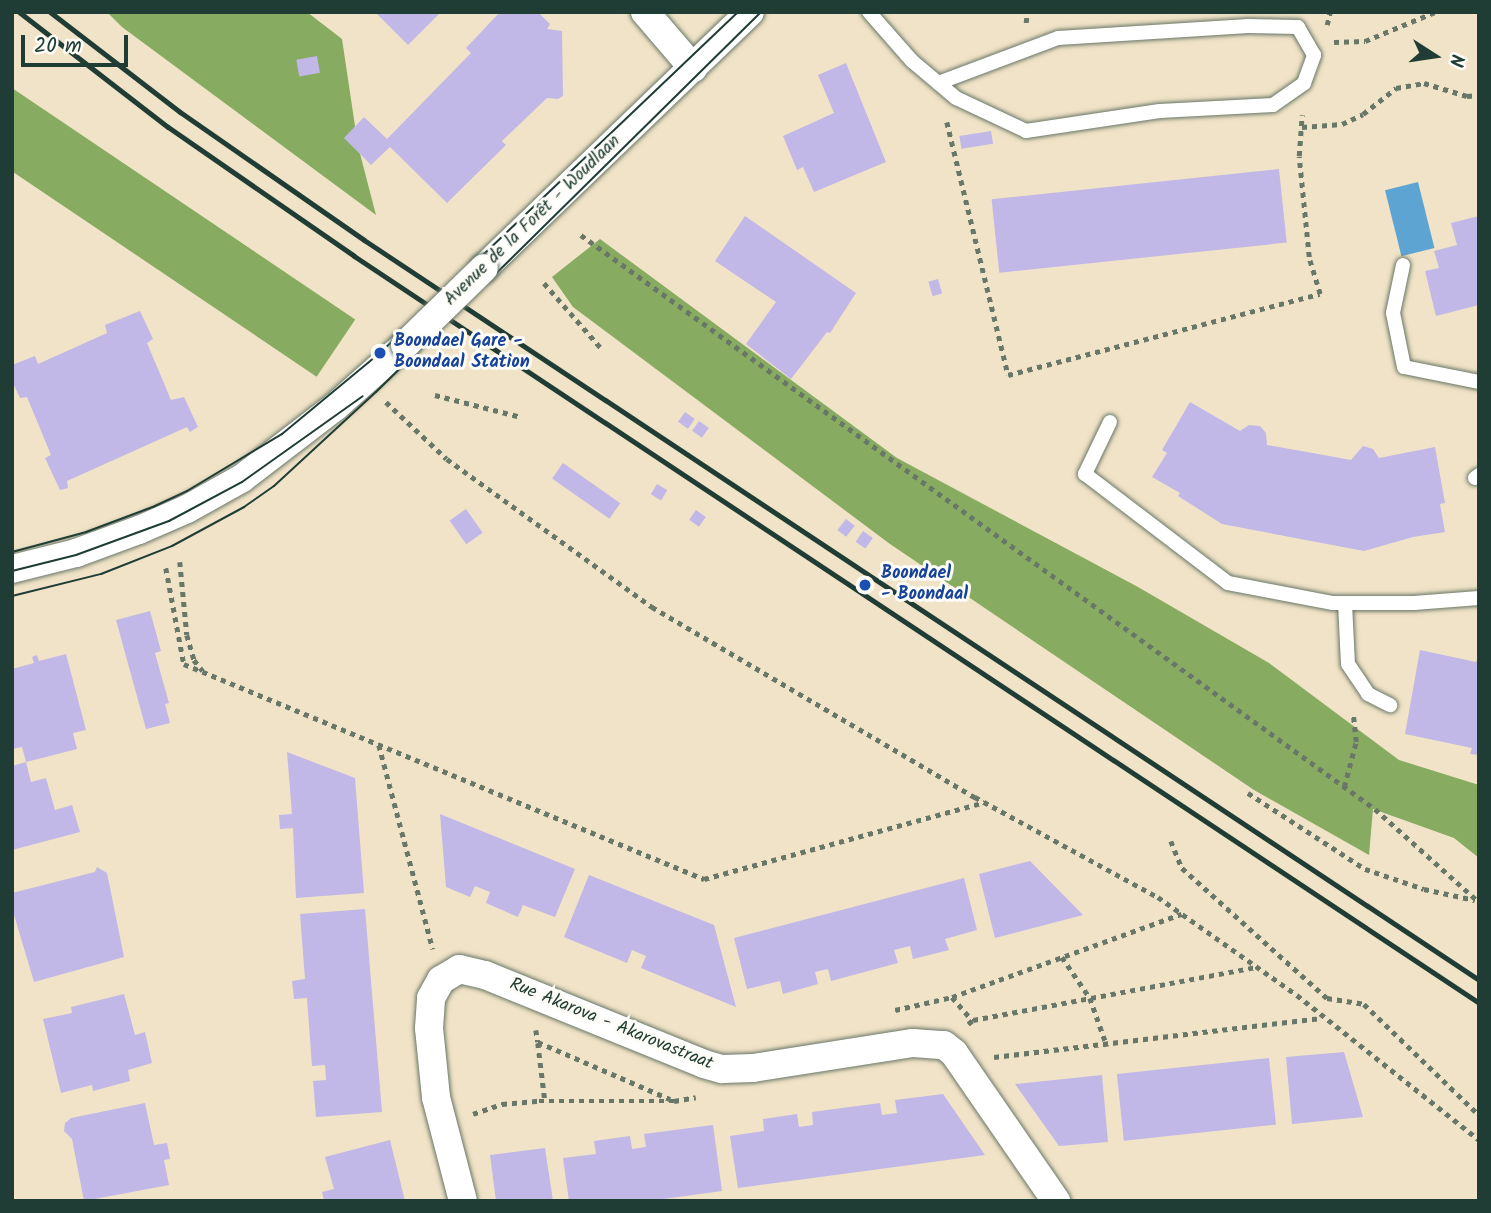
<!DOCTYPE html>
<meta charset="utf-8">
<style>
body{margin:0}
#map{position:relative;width:1491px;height:1213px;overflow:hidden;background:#f1e3c7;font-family:Kalam,sans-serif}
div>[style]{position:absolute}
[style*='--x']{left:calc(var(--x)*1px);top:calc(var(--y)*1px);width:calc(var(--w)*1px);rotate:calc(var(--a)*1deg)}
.forest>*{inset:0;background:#87ab60;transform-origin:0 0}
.water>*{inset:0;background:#5da4d3;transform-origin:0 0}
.building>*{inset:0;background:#c1b8e7;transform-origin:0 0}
.path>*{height:4.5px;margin-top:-2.25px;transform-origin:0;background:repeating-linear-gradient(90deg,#687767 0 5px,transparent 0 10px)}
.roads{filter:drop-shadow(0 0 2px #687767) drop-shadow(0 0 2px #687767)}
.service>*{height:14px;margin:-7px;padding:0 7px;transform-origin:7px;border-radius:7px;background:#fff}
.minor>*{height:28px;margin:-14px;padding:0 14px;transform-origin:14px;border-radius:14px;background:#fff}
.tram>*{height:2px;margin:-1px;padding:0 1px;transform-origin:1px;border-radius:1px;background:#1f3d34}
.rail>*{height:5px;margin:-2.5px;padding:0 2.5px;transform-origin:2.5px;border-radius:2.5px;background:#1f3d34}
.bridges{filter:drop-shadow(0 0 2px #687767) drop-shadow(0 0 2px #687767)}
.minor-bridge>*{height:28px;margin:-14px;padding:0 14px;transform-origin:14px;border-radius:14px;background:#fff}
.dots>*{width:19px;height:19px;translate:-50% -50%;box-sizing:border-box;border:4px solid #fdfcf7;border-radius:50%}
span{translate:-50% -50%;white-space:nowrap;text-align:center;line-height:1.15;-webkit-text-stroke:6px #fdfcf7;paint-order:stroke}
.street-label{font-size:18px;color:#1f3d34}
.transit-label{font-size:18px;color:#164399;font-weight:700}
.left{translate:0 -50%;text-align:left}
.frame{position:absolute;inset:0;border:14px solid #1f3d34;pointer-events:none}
.north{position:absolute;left:1400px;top:21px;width:70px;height:70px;-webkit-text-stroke:5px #fdfcf7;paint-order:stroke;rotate:102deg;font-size:19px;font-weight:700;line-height:28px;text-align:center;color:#1f3d34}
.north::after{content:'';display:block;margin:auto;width:24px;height:32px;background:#1f3d34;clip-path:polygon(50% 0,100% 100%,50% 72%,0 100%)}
.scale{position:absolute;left:21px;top:35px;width:107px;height:32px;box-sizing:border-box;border:4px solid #1f3d34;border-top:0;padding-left:9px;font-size:21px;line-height:24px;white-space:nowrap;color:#1f3d34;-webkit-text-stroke:5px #fdfcf7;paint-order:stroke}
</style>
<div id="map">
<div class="forest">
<i style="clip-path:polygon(107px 12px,307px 12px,342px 39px,358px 146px,376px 215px,122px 27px)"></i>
<i style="left:12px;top:88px;width:414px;height:69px;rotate:34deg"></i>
<i style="clip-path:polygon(600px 239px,897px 458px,1138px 587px,1269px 663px,1399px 760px,1479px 785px,1479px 858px,1454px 838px,1373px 809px,1369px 855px,1254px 790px,890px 544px,573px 307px,552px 277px)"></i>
</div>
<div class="water">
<i style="left:1418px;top:182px;width:68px;height:34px;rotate:76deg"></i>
</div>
<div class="building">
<i style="clip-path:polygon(379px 12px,441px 12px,408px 45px,377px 14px)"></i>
<i style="clip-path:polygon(500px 12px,538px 12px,550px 24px,547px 29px,562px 31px,563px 96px,558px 99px,547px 98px,502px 141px,506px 145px,447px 203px,390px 147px,371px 165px,344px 138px,364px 117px,387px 139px,471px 53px,466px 48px)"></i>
<i style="left:317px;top:56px;width:17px;height:21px;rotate:80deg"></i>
<i style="clip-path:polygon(846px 63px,886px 162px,814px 192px,803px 167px,797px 170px,783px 136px,834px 113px,818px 75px)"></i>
<i style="left:991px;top:131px;width:13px;height:32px;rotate:81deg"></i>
<i style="left:1279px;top:169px;width:74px;height:289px;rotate:84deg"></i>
<i style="clip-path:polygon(745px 216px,856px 293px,830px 333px,827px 332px,791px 379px,746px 344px,776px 302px,715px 261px)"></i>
<i style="clip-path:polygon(1479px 216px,1479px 305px,1436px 316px,1425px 271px,1439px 268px,1434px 251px,1457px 245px,1451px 223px)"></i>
<i style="left:938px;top:279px;width:15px;height:10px;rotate:74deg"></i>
<i style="clip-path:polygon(140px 311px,153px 339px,147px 343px,171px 400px,184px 397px,198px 427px,190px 432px,187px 427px,67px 481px,68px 488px,60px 490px,45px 458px,51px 455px,27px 397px,20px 398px,12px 381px,12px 365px,35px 356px,38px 364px,107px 333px,105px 325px)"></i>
<i style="clip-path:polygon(1190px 402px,1240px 431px,1249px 425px,1260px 426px,1266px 433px,1267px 445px,1307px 452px,1351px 460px,1363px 446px,1373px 449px,1379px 458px,1435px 447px,1445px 503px,1440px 504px,1445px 532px,1413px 537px,1364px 551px,1222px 524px,1178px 496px,1180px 493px,1152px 477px,1167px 453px,1162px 450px)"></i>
<i style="left:685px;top:412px;width:12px;height:12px;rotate:35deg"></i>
<i style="left:699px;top:421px;width:12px;height:12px;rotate:35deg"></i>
<i style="left:563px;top:463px;width:70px;height:19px;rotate:35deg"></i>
<i style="left:657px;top:484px;width:12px;height:12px;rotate:31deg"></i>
<i style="left:466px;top:509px;width:29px;height:20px;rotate:55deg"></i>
<i style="left:696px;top:510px;width:12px;height:12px;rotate:35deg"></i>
<i style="left:846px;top:519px;width:11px;height:14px;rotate:38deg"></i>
<i style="left:863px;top:531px;width:12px;height:13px;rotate:35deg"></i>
<i style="clip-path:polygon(150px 611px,161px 651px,155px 653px,169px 703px,165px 704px,170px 723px,146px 729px,116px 620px)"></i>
<i style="clip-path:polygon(1420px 650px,1476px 662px,1479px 656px,1479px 755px,1470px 754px,1472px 748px,1405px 734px)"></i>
<i style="clip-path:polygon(66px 654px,86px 730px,73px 733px,77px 749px,26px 762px,31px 782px,46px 778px,55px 810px,72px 805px,80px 832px,12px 850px,12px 766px,26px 762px,22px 747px,12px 749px,12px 669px,34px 663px,32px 657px,37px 655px,39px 661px)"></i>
<i style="clip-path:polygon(287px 752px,355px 778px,364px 893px,296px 898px,293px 828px,280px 829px,279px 815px,292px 814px)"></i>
<i style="clip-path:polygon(440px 814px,575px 869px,555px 917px,523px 905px,518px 917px,486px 903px,490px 892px,475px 886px,470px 897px,446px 887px)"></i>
<i style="clip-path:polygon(1030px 861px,1083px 915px,995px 938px,979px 874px)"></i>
<i style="clip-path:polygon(97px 867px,107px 873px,124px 957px,34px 982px,12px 908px,12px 893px,95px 872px)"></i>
<i style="clip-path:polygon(589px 875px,714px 925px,736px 1007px,641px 968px,646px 956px,632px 950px,627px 963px,564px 937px)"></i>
<i style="clip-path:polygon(964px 878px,977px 930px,945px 939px,949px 950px,913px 959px,910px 946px,894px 950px,898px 963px,831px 981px,828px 969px,815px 972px,818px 984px,783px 994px,780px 981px,747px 989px,734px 938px)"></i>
<i style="clip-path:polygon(365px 909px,382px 1112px,316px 1117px,313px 1081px,326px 1080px,325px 1065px,312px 1066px,307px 998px,294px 999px,292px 981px,305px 979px,300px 914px)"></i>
<i style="clip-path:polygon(124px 994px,135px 1035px,145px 1032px,152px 1063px,128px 1070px,130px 1081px,93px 1091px,92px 1085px,61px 1093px,43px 1019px,72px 1013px,71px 1007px)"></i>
<i style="clip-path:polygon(1344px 1052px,1363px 1117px,1292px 1124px,1286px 1057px)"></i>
<i style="left:1269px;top:1058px;width:67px;height:153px;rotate:84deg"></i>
<i style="clip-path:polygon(1102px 1075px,1108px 1142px,1059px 1146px,1015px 1084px)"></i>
<i style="clip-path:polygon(943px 1094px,985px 1155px,738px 1188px,730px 1136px,764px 1131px,763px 1119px,797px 1114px,799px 1127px,813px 1125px,812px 1112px,880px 1103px,882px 1115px,897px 1113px,895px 1100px)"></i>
<i style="clip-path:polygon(145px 1103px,154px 1145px,167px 1143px,170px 1159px,164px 1160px,169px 1185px,84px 1201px,72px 1139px,64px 1131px,65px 1123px,71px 1118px)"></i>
<i style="clip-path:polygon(713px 1125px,722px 1191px,649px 1201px,569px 1201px,563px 1158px,596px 1154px,594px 1141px,630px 1136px,632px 1149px,646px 1147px,644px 1134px)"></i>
<i style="clip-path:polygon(390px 1140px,405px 1201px,324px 1201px,322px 1192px,334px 1189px,325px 1157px)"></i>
<i style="clip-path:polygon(545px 1148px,553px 1201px,496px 1201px,490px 1155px)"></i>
</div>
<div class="path">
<i style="--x:1026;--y:23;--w:11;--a:-85"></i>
<i style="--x:1327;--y:25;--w:13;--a:-77"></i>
<i style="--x:1334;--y:42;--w:31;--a:-2"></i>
<i style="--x:1365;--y:41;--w:76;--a:-22.5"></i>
<i style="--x:947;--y:122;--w:260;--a:76.4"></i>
<i style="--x:1008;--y:375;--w:322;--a:-14.6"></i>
<i style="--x:1320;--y:294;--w:39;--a:-107"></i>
<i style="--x:1309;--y:257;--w:101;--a:-95.7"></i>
<i style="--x:1299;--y:156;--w:41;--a:-85.8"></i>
<i style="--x:1302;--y:127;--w:40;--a:-4.3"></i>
<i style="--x:1342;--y:124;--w:23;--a:-25"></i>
<i style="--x:1363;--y:114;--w:42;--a:-38.2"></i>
<i style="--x:1396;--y:88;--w:28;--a:-10"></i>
<i style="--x:1424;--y:83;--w:45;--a:16.8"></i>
<i style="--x:1467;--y:96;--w:12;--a:-5"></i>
<i style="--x:581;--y:235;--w:980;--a:35.86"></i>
<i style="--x:1375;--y:809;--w:140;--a:41.8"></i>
<i style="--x:544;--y:283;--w:88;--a:48.7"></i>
<i style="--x:435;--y:395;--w:89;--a:14.3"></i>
<i style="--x:386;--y:402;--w:83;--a:43.1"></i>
<i style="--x:447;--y:459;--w:253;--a:35.8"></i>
<i style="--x:652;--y:607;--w:375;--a:30.5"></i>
<i style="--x:975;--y:797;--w:209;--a:28.7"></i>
<i style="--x:1158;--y:897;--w:170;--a:35.2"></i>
<i style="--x:1297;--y:995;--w:233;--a:38.5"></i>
<i style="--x:180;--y:562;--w:73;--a:84.5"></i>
<i style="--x:187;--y:635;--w:26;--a:74"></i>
<i style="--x:194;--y:660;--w:14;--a:51"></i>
<i style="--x:166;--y:568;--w:98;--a:79.4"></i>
<i style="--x:184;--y:664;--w:563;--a:22.46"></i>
<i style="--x:704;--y:879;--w:291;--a:-15.3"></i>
<i style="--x:379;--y:745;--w:211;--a:75.2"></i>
<i style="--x:1344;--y:787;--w:47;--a:-75.1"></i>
<i style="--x:1356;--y:742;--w:29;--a:-96"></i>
<i style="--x:1248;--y:793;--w:140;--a:33"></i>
<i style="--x:1365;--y:869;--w:62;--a:18.7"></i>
<i style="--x:1424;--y:889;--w:52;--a:12.2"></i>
<i style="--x:1171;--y:841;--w:29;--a:68"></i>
<i style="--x:1182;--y:868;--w:195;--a:41.9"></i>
<i style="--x:1327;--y:998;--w:37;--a:9"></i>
<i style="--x:1364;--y:1004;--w:160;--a:44"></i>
<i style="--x:1062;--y:957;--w:50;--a:55.7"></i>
<i style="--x:1090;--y:998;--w:51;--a:70.5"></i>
<i style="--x:952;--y:997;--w:32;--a:49"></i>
<i style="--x:895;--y:1010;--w:58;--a:-12.8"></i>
<i style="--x:952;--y:997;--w:244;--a:-19.9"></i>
<i style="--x:968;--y:1024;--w:6;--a:-39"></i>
<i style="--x:973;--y:1020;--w:289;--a:-10.6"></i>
<i style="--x:536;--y:1030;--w:12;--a:81"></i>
<i style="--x:538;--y:1042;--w:144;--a:23.4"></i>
<i style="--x:538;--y:1043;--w:58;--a:83.1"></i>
<i style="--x:994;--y:1057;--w:330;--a:-6.8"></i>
<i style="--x:473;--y:1114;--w:31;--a:-19"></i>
<i style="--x:502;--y:1104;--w:37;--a:-5"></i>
<i style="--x:539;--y:1101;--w:135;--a:0"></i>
<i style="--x:674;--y:1101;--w:22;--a:-10"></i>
</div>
<div class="roads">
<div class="service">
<i style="--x:869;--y:12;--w:65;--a:48.7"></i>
<i style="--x:912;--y:61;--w:57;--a:40.1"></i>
<i style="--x:956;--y:98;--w:77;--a:25.2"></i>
<i style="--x:1026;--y:131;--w:135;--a:-8.5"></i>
<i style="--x:1160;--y:111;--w:113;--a:-3"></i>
<i style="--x:1273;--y:105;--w:38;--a:-35"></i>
<i style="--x:1304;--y:83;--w:30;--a:-70"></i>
<i style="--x:1314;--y:55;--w:32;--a:-120"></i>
<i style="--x:1298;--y:27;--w:50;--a:-178.9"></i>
<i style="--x:1248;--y:26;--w:190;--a:176.4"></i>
<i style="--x:1058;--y:38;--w:128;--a:159.4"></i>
<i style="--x:1403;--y:265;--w:49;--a:101.8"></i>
<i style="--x:1393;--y:313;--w:55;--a:78.5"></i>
<i style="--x:1404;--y:367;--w:76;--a:11.3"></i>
<i style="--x:1110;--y:422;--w:58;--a:115.7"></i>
<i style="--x:1085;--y:474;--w:180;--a:37.3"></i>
<i style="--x:1228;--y:583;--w:107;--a:10.8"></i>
<i style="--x:1333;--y:603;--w:81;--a:0"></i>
<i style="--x:1414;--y:603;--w:65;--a:-4.4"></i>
<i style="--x:1475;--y:478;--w:5;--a:-37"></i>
<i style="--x:1345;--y:603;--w:61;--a:87.2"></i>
<i style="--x:1348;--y:664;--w:36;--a:56"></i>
<i style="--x:1368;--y:694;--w:25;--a:27"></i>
</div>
<div class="minor">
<i style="--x:645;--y:12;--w:74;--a:49.4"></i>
<i style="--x:484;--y:268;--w:369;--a:-43.9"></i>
<i style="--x:12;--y:569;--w:66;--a:-14"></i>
<i style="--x:76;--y:553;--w:67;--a:-20.1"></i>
<i style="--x:139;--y:530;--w:52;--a:-23.6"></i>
<i style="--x:187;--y:509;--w:62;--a:-29.1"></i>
<i style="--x:241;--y:479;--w:120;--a:-37.5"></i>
<i style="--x:336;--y:406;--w:92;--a:-41.5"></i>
<i style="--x:463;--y:1201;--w:107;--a:-104.6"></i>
<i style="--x:436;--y:1097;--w:69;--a:-95.8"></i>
<i style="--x:429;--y:1028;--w:30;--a:-86"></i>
<i style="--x:431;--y:998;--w:21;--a:-61"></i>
<i style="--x:441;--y:980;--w:21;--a:-31"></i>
<i style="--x:459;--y:969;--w:27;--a:13"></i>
<i style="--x:485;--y:975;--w:236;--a:22.1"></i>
<i style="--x:704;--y:1064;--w:19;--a:16"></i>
<i style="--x:722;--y:1069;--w:31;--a:-2"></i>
<i style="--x:753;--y:1068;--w:162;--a:-8.9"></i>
<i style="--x:913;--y:1043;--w:31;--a:4"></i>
<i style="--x:944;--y:1045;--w:13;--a:39"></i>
<i style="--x:954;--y:1053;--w:180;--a:55.4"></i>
</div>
</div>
<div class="tram">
<i style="--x:12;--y:552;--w:77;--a:-15.1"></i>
<i style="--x:86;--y:532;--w:74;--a:-20.6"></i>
<i style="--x:155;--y:506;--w:35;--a:-25"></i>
<i style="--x:187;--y:491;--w:111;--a:-31"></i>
<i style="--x:282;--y:434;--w:127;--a:-39.6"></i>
<i style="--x:380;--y:353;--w:494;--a:-43.6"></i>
<i style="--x:12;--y:571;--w:66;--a:-14"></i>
<i style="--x:76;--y:555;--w:99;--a:-20.1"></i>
<i style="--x:169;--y:521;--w:83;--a:-28.1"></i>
<i style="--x:242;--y:482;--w:148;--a:-35.4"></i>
<i style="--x:12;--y:596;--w:92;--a:-13.9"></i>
<i style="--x:101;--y:574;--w:76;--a:-21.5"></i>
<i style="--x:172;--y:546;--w:82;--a:-28.4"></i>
<i style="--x:244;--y:507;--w:37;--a:-35"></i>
<i style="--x:274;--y:486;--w:139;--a:-42.7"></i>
<i style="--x:376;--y:392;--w:541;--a:-44.63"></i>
</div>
<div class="rail">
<i style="--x:19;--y:12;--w:188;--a:37.7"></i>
<i style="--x:168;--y:127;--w:226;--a:34.7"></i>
<i style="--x:354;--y:256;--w:1350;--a:33.58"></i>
<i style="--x:50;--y:12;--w:164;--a:37.6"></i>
<i style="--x:180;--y:112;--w:224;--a:34.8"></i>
<i style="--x:364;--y:240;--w:1338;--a:33.57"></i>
</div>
<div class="bridges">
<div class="minor-bridge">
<i style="--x:405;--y:345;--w:110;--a:-44.3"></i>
</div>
</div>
<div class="dots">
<i style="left:380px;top:353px;background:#1a4fb4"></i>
<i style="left:865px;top:585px;background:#1a4fb4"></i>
</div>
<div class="street-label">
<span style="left:533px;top:221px;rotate:-44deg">Avenue de la Forêt - Woudlaan</span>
<span style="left:611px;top:1025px;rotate:22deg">Rue Akarova - Akarovastraat</span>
</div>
<div class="transit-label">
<span class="left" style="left:394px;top:353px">Boondael Gare -<br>Boondaal Station</span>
<span class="left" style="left:881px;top:585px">Boondael<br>- Boondaal</span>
</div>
<div class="frame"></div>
<div class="north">N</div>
<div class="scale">20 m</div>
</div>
